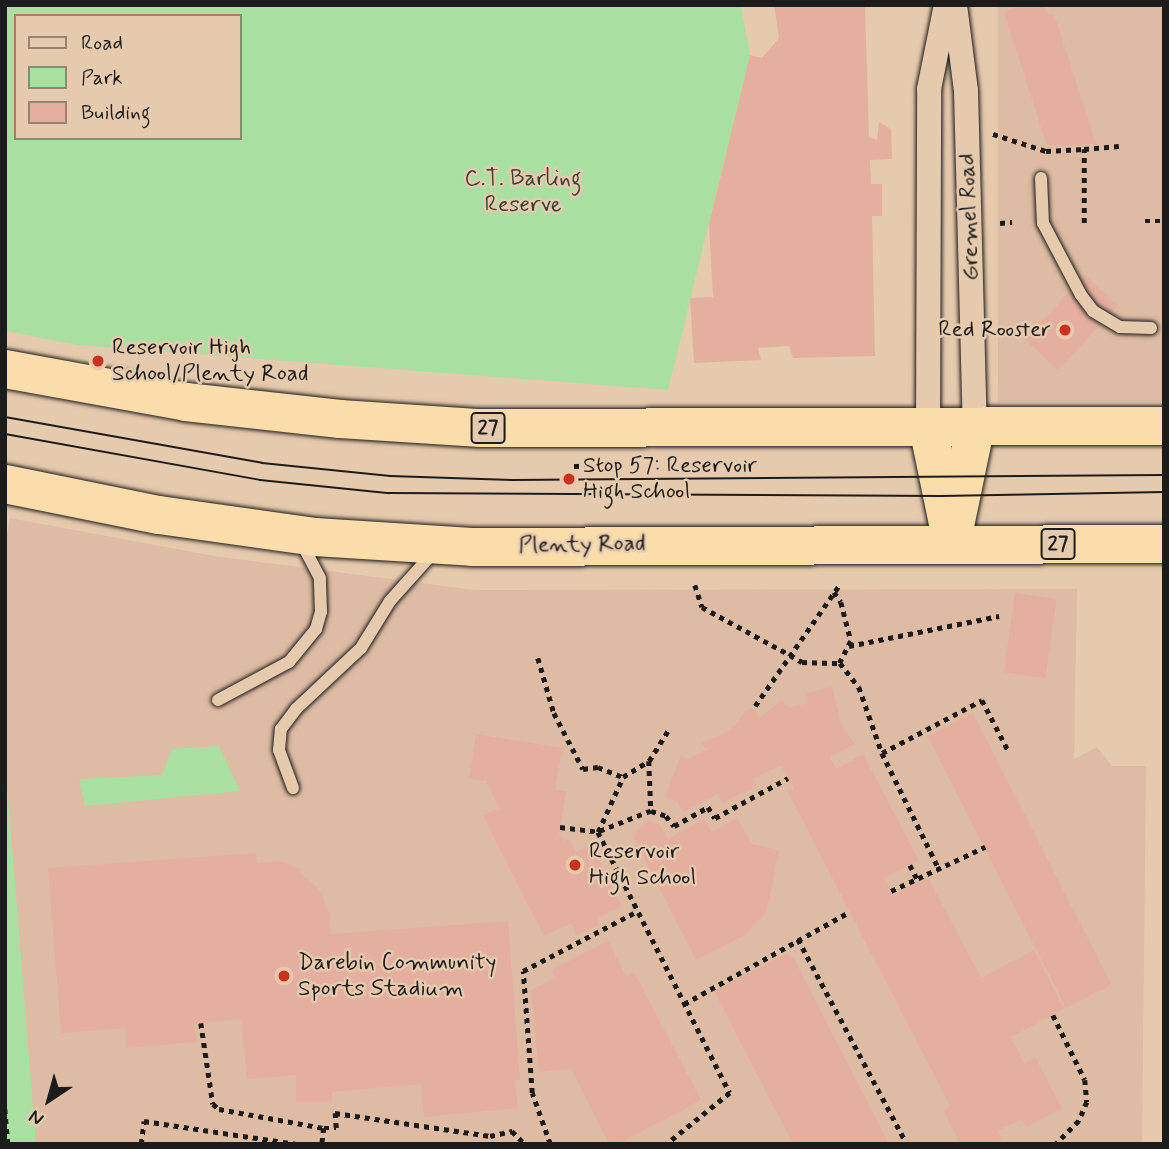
<!DOCTYPE html>
<style>
body{margin:0}
#map{position:relative;width:1169px;height:1149px;overflow:hidden;background:#e6caad;font-family:Mynerve,sans-serif}
div>[style]{position:absolute}
[style*='--x']{left:calc(var(--x)*1px);top:calc(var(--y)*1px);width:calc(var(--w)*1px);rotate:calc(var(--a)*1deg)}
.built>*{inset:0;background:#debba3;transform-origin:0 0}
.green>*{inset:0;background:#aadfa2}
.building>*{inset:0;background:#e5af9f;transform-origin:0 0}
.path>*{height:4.5px;margin-top:-2.25px;transform-origin:0;background:repeating-linear-gradient(90deg,#1c1c1c 0 5px,transparent 0 10px)}
.roads{filter:drop-shadow(0 0 2px #1c1c1c) drop-shadow(0 0 2px #1c1c1c)}
.service>*{height:12px;margin:-6px;padding:0 6px;transform-origin:6px;border-radius:6px;background:#e6caad}
.minor>*{height:24px;margin:-12px;padding:0 12px;transform-origin:12px;border-radius:12px;background:#e6caad}
.trunk>*{height:38px;margin:-19px;padding:0 19px;transform-origin:19px;border-radius:19px;background:#faddab}
.tram>*{height:2px;margin:-1px;padding:0 1px;transform-origin:1px;border-radius:1px;background:#1c1c1c}
.dots>*{width:19px;height:19px;translate:-50% -50%;box-sizing:border-box;border:4px solid #e6caad;border-radius:50%}
span{translate:-50% -50%;white-space:nowrap;text-align:center;line-height:1.15;-webkit-text-stroke:5px #e6caad;paint-order:stroke}
.shield-label span{padding:2px 5px;background:#e6caad;border:2px solid;border-radius:5px;-webkit-text-stroke-width:0}
.shield-label{font-size:21px;color:#1c1c1c;font-weight:700}
.park-label{font-size:23px;color:#384337}
.street-label{font-size:23px;color:#1c1c1c}
.poi-label{font-size:23px;color:#1c1c1c}
.right{translate:-100% -50%;text-align:right}
.left{translate:0 -50%;text-align:left}
.frame{position:absolute;inset:0;border:7px solid #1c1c1c;pointer-events:none}
.legend{position:absolute;left:14px;top:14px;width:228px;height:126px;box-sizing:border-box;background:#e6caad;border:2px solid #958473;margin:0;padding:9px 12px;list-style:none;font-size:21px;color:#1c1c1c}
.legend li{display:flex;align-items:center;gap:14px;height:35px}
.legend b{width:35px;border:2px solid #958473}
.north{position:absolute;left:14px;top:1065px;width:70px;height:70px;-webkit-text-stroke:5px #e6caad;paint-order:stroke;rotate:216deg;font-size:19px;font-weight:700;line-height:28px;text-align:center;color:#1c1c1c}
.north::after{content:'';display:block;margin:auto;width:24px;height:32px;background:#1c1c1c;clip-path:polygon(50% 0,100% 100%,50% 72%,0 100%)}
</style>
<div id="map">
<div class="built">
<i style="left:998px;top:5px;width:166px;height:397px"></i>
<i style="clip-path:polygon(10px 518px,214px 556px,475px 590px,1077px 589px,1074px 759px,1097px 747px,1112px 766px,1146px 766px,1142px 1144px,28px 1144px,5px 965px,5px 547px)"></i>
</div>
<div class="green">
<i style="clip-path:polygon(evenodd,5px 5px,741px 5px,750px 55px,668px 390px,78px 345px,5px 331px,5px 5px,16px 16px,240px 16px,240px 138px,16px 138px,16px 16px)"></i>
<i style="clip-path:polygon(219px 746px,240px 791px,85px 806px,79px 779px,162px 775px,172px 749px)"></i>
<i style="clip-path:polygon(5px 759px,36px 1144px,5px 1144px)"></i>
</div>
<div class="building">
<i style="clip-path:polygon(774px 5px,865px 5px,869px 137px,877px 140px,879px 122px,891px 129px,892px 159px,870px 160px,871px 184px,882px 184px,882px 216px,872px 216px,875px 356px,793px 358px,789px 346px,758px 348px,761px 360px,694px 363px,690px 298px,713px 297px,709px 224px,750px 55px,762px 58px,779px 38px)"></i>
<i style="clip-path:polygon(1021px 5px,1045px 5px,1048px 15px,1054px 14px,1096px 144px,1047px 146px,1004px 12px)"></i>
<i style="left:1085px;top:275px;width:45px;height:88px;rotate:43deg"></i>
<i style="left:1015px;top:593px;width:42px;height:80px;rotate:8deg"></i>
<i style="clip-path:polygon(832px 687px,842px 726px,855px 744px,830px 757px,836px 769px,863px 754px,919px 860px,884px 878px,894px 895px,928px 877px,981px 978px,1034px 950px,1064px 1009px,1011px 1037px,1024px 1063px,1035px 1057px,1062px 1109px,1026px 1127px,1022px 1119px,998px 1131px,1002px 1140px,994px 1144px,960px 1144px,943px 1110px,950px 1106px,788px 792px,794px 789px,781px 765px,753px 779px,757px 786px,722px 803px,718px 794px,683px 812px,678px 802px,665px 797px,681px 755px,687px 759px,706px 750px,702px 743px,731px 730px,747px 709px,754px 707px,759px 718px,782px 700px,789px 708px,808px 703px,806px 693px)"></i>
<i style="left:973px;top:713px;width:305px;height:51px;rotate:63deg"></i>
<i style="clip-path:polygon(476px 734px,562px 748px,555px 790px,566px 791px,559px 834px,563px 841px,569px 839px,576px 852px,591px 844px,622px 906px,596px 919px,599px 925px,577px 935px,571px 923px,544px 936px,483px 816px,499px 808px,486px 781px,469px 779px)"></i>
<i style="clip-path:polygon(737px 818px,752px 844px,779px 850px,767px 911px,745px 935px,696px 960px,633px 836px,647px 821px,659px 824px,668px 839px,704px 819px,712px 832px)"></i>
<i style="clip-path:polygon(256px 853px,257px 863px,280px 861px,301px 869px,299px 872px,319px 889px,329px 912px,331px 934px,508px 921px,520px 1080px,515px 1080px,518px 1108px,424px 1117px,421px 1084px,332px 1092px,332px 1102px,296px 1102px,296px 1075px,247px 1079px,241px 1019px,194px 1024px,197px 1042px,127px 1048px,125px 1028px,61px 1033px,48px 868px)"></i>
<i style="clip-path:polygon(608px 941px,626px 976px,634px 972px,701px 1100px,618px 1144px,609px 1144px,571px 1069px,539px 1072px,531px 990px,555px 978px,551px 970px)"></i>
<i style="clip-path:polygon(786px 954px,794px 959px,889px 1144px,793px 1144px,714px 991px)"></i>
</div>
<div class="path">
<i style="--x:993;--y:134;--w:56;--a:17.8"></i>
<i style="--x:1046;--y:151;--w:38;--a:-3"></i>
<i style="--x:1145;--y:221;--w:19;--a:0"></i>
<i style="--x:1000;--y:223;--w:12;--a:-5"></i>
<i style="--x:1084;--y:223;--w:74;--a:-90"></i>
<i style="--x:1084;--y:149;--w:35;--a:-5"></i>
<i style="--x:574;--y:466;--w:49;--a:-1.2"></i>
<i style="--x:695;--y:585;--w:23;--a:72"></i>
<i style="--x:702;--y:607;--w:100;--a:28.6"></i>
<i style="--x:790;--y:655;--w:14;--a:30"></i>
<i style="--x:802;--y:662;--w:38;--a:2"></i>
<i style="--x:834;--y:592;--w:12;--a:55"></i>
<i style="--x:841;--y:602;--w:40;--a:75.6"></i>
<i style="--x:851;--y:641;--w:25;--a:117"></i>
<i style="--x:840;--y:663;--w:31;--a:52"></i>
<i style="--x:859;--y:687;--w:70;--a:70.8"></i>
<i style="--x:882;--y:753;--w:113;--a:-27.9"></i>
<i style="--x:982;--y:700;--w:56;--a:62.5"></i>
<i style="--x:849;--y:646;--w:153;--a:-11.3"></i>
<i style="--x:538;--y:658;--w:57;--a:73.8"></i>
<i style="--x:554;--y:713;--w:63;--a:62.6"></i>
<i style="--x:583;--y:769;--w:15;--a:-8"></i>
<i style="--x:598;--y:767;--w:27;--a:22"></i>
<i style="--x:755;--y:706;--w:149;--a:-55.1"></i>
<i style="--x:882;--y:753;--w:129;--a:63.8"></i>
<i style="--x:649;--y:761;--w:50;--a:87.7"></i>
<i style="--x:651;--y:811;--w:57;--a:158.4"></i>
<i style="--x:598;--y:832;--w:60;--a:-65.6"></i>
<i style="--x:623;--y:777;--w:31;--a:-32"></i>
<i style="--x:649;--y:761;--w:36;--a:-58"></i>
<i style="--x:651;--y:811;--w:16;--a:18"></i>
<i style="--x:666;--y:816;--w:13;--a:51"></i>
<i style="--x:674;--y:826;--w:39;--a:-29"></i>
<i style="--x:708;--y:807;--w:13;--a:58"></i>
<i style="--x:715;--y:818;--w:83;--a:-28.7"></i>
<i style="--x:560;--y:827;--w:38;--a:7"></i>
<i style="--x:598;--y:832;--w:292;--a:63.2"></i>
<i style="--x:730;--y:1093;--w:81;--a:141"></i>
<i style="--x:910;--y:865;--w:16;--a:63"></i>
<i style="--x:891;--y:891;--w:104;--a:-25.1"></i>
<i style="--x:798;--y:939;--w:232;--a:62"></i>
<i style="--x:684;--y:1004;--w:189;--a:-29.1"></i>
<i style="--x:1053;--y:1015;--w:72;--a:63.8"></i>
<i style="--x:1085;--y:1080;--w:22;--a:85"></i>
<i style="--x:1087;--y:1102;--w:21;--a:113"></i>
<i style="--x:1079;--y:1121;--w:33;--a:135"></i>
<i style="--x:201;--y:1023;--w:82;--a:81.6"></i>
<i style="--x:213;--y:1104;--w:8;--a:40"></i>
<i style="--x:219;--y:1109;--w:107;--a:10.3"></i>
<i style="--x:324;--y:1128;--w:16;--a:97"></i>
<i style="--x:5;--y:1109;--w:35;--a:85"></i>
<i style="--x:324;--y:1128;--w:12;--a:0"></i>
<i style="--x:336;--y:1128;--w:15;--a:-94"></i>
<i style="--x:335;--y:1113;--w:157;--a:8.4"></i>
<i style="--x:490;--y:1136;--w:23;--a:-13"></i>
<i style="--x:512;--y:1131;--w:18;--a:45"></i>
<i style="--x:141;--y:1144;--w:23;--a:-83"></i>
<i style="--x:144;--y:1121;--w:154;--a:8.6"></i>
<i style="--x:550;--y:1144;--w:54;--a:-109.4"></i>
<i style="--x:532;--y:1093;--w:122;--a:-94.2"></i>
<i style="--x:523;--y:971;--w:127;--a:-27.6"></i>
</div>
<div class="roads">
<div class="service">
<i style="--x:1041;--y:178;--w:45;--a:87.5"></i>
<i style="--x:1043;--y:223;--w:81;--a:62.2"></i>
<i style="--x:1081;--y:295;--w:20;--a:53"></i>
<i style="--x:1093;--y:311;--w:31;--a:31"></i>
<i style="--x:1120;--y:327;--w:31;--a:2"></i>
<i style="--x:218;--y:700;--w:81;--a:-28.2"></i>
<i style="--x:289;--y:662;--w:43;--a:-50.7"></i>
<i style="--x:316;--y:629;--w:18;--a:-74"></i>
<i style="--x:321;--y:612;--w:34;--a:-92"></i>
<i style="--x:320;--y:578;--w:41;--a:-117.8"></i>
<i style="--x:293;--y:788;--w:40;--a:-110.2"></i>
<i style="--x:279;--y:750;--w:21;--a:-85"></i>
<i style="--x:281;--y:729;--w:25;--a:-53"></i>
<i style="--x:296;--y:709;--w:89;--a:-43.2"></i>
<i style="--x:361;--y:648;--w:55;--a:-58.3"></i>
<i style="--x:390;--y:601;--w:64;--a:-48.1"></i>
</div>
<div class="minor">
<i style="--x:955;--y:5;--w:87;--a:82.7"></i>
<i style="--x:966;--y:91;--w:338;--a:88.5"></i>
<i style="--x:928;--y:427;--w:338;--a:-89.8"></i>
<i style="--x:929;--y:89;--w:86;--a:-78.6"></i>
</div>
<div class="trunk">
<i style="--x:5;--y:369;--w:184;--a:10.3"></i>
<i style="--x:186;--y:402;--w:155;--a:6.3"></i>
<i style="--x:340;--y:419;--w:141;--a:3.7"></i>
<i style="--x:481;--y:428;--w:683;--a:-0.17"></i>
<i style="--x:928;--y:427;--w:118;--a:78.3"></i>
<i style="--x:5;--y:484;--w:157;--a:11.4"></i>
<i style="--x:159;--y:515;--w:158;--a:8"></i>
<i style="--x:315;--y:537;--w:157;--a:3.6"></i>
<i style="--x:472;--y:547;--w:692;--a:-0.25"></i>
<i style="--x:955;--y:526;--w:99;--a:-78.3"></i>
</div>
</div>
<div class="tram">
<i style="--x:5;--y:417;--w:261;--a:10.1"></i>
<i style="--x:262;--y:463;--w:129;--a:5.8"></i>
<i style="--x:390;--y:476;--w:122;--a:1.9"></i>
<i style="--x:512;--y:480;--w:652;--a:-0.44"></i>
<i style="--x:5;--y:434;--w:259;--a:10.2"></i>
<i style="--x:260;--y:480;--w:130;--a:5.8"></i>
<i style="--x:389;--y:493;--w:552;--a:0.31"></i>
<i style="--x:941;--y:496;--w:223;--a:-1"></i>
</div>
<div class="dots">
<i style="left:1065px;top:330px;background:#c8321e"></i>
<i style="left:98px;top:361px;background:#c8321e"></i>
<i style="left:569px;top:479px;background:#c8321e"></i>
<i style="left:575px;top:865px;background:#c8321e"></i>
<i style="left:284px;top:976px;background:#c8321e"></i>
</div>
<div class="shield-label">
<span style="left:488px;top:428px">27</span>
<span style="left:1058px;top:544px">27</span>
</div>
<div class="park-label">
<span style="left:523px;top:192px">C.T. Barling<br>Reserve</span>
</div>
<div class="street-label">
<span style="left:970px;top:217px;rotate:-92deg">Gremel Road</span>
<span style="left:582px;top:545px;rotate:-1deg">Plenty Road</span>
</div>
<div class="poi-label">
<span class="right" style="left:1051px;top:330px">Red Rooster</span>
<span class="left" style="left:112px;top:361px">Reservoir High<br>School/Plenty Road</span>
<span class="left" style="left:583px;top:479px">Stop 57: Reservoir<br>High School</span>
<span class="left" style="left:589px;top:865px">Reservoir<br>High School</span>
<span class="left" style="left:298px;top:976px">Darebin Community<br>Sports Stadium</span>
</div>
<div class="frame"></div>
<ul class="legend">
<li><b style="height:9px;background:#e6caad"></b>Road</li>
<li><b style="height:19px;background:#aadfa2"></b>Park</li>
<li><b style="height:19px;background:#e5af9f"></b>Building</li>
</ul>
<div class="north">N</div>
</div>
